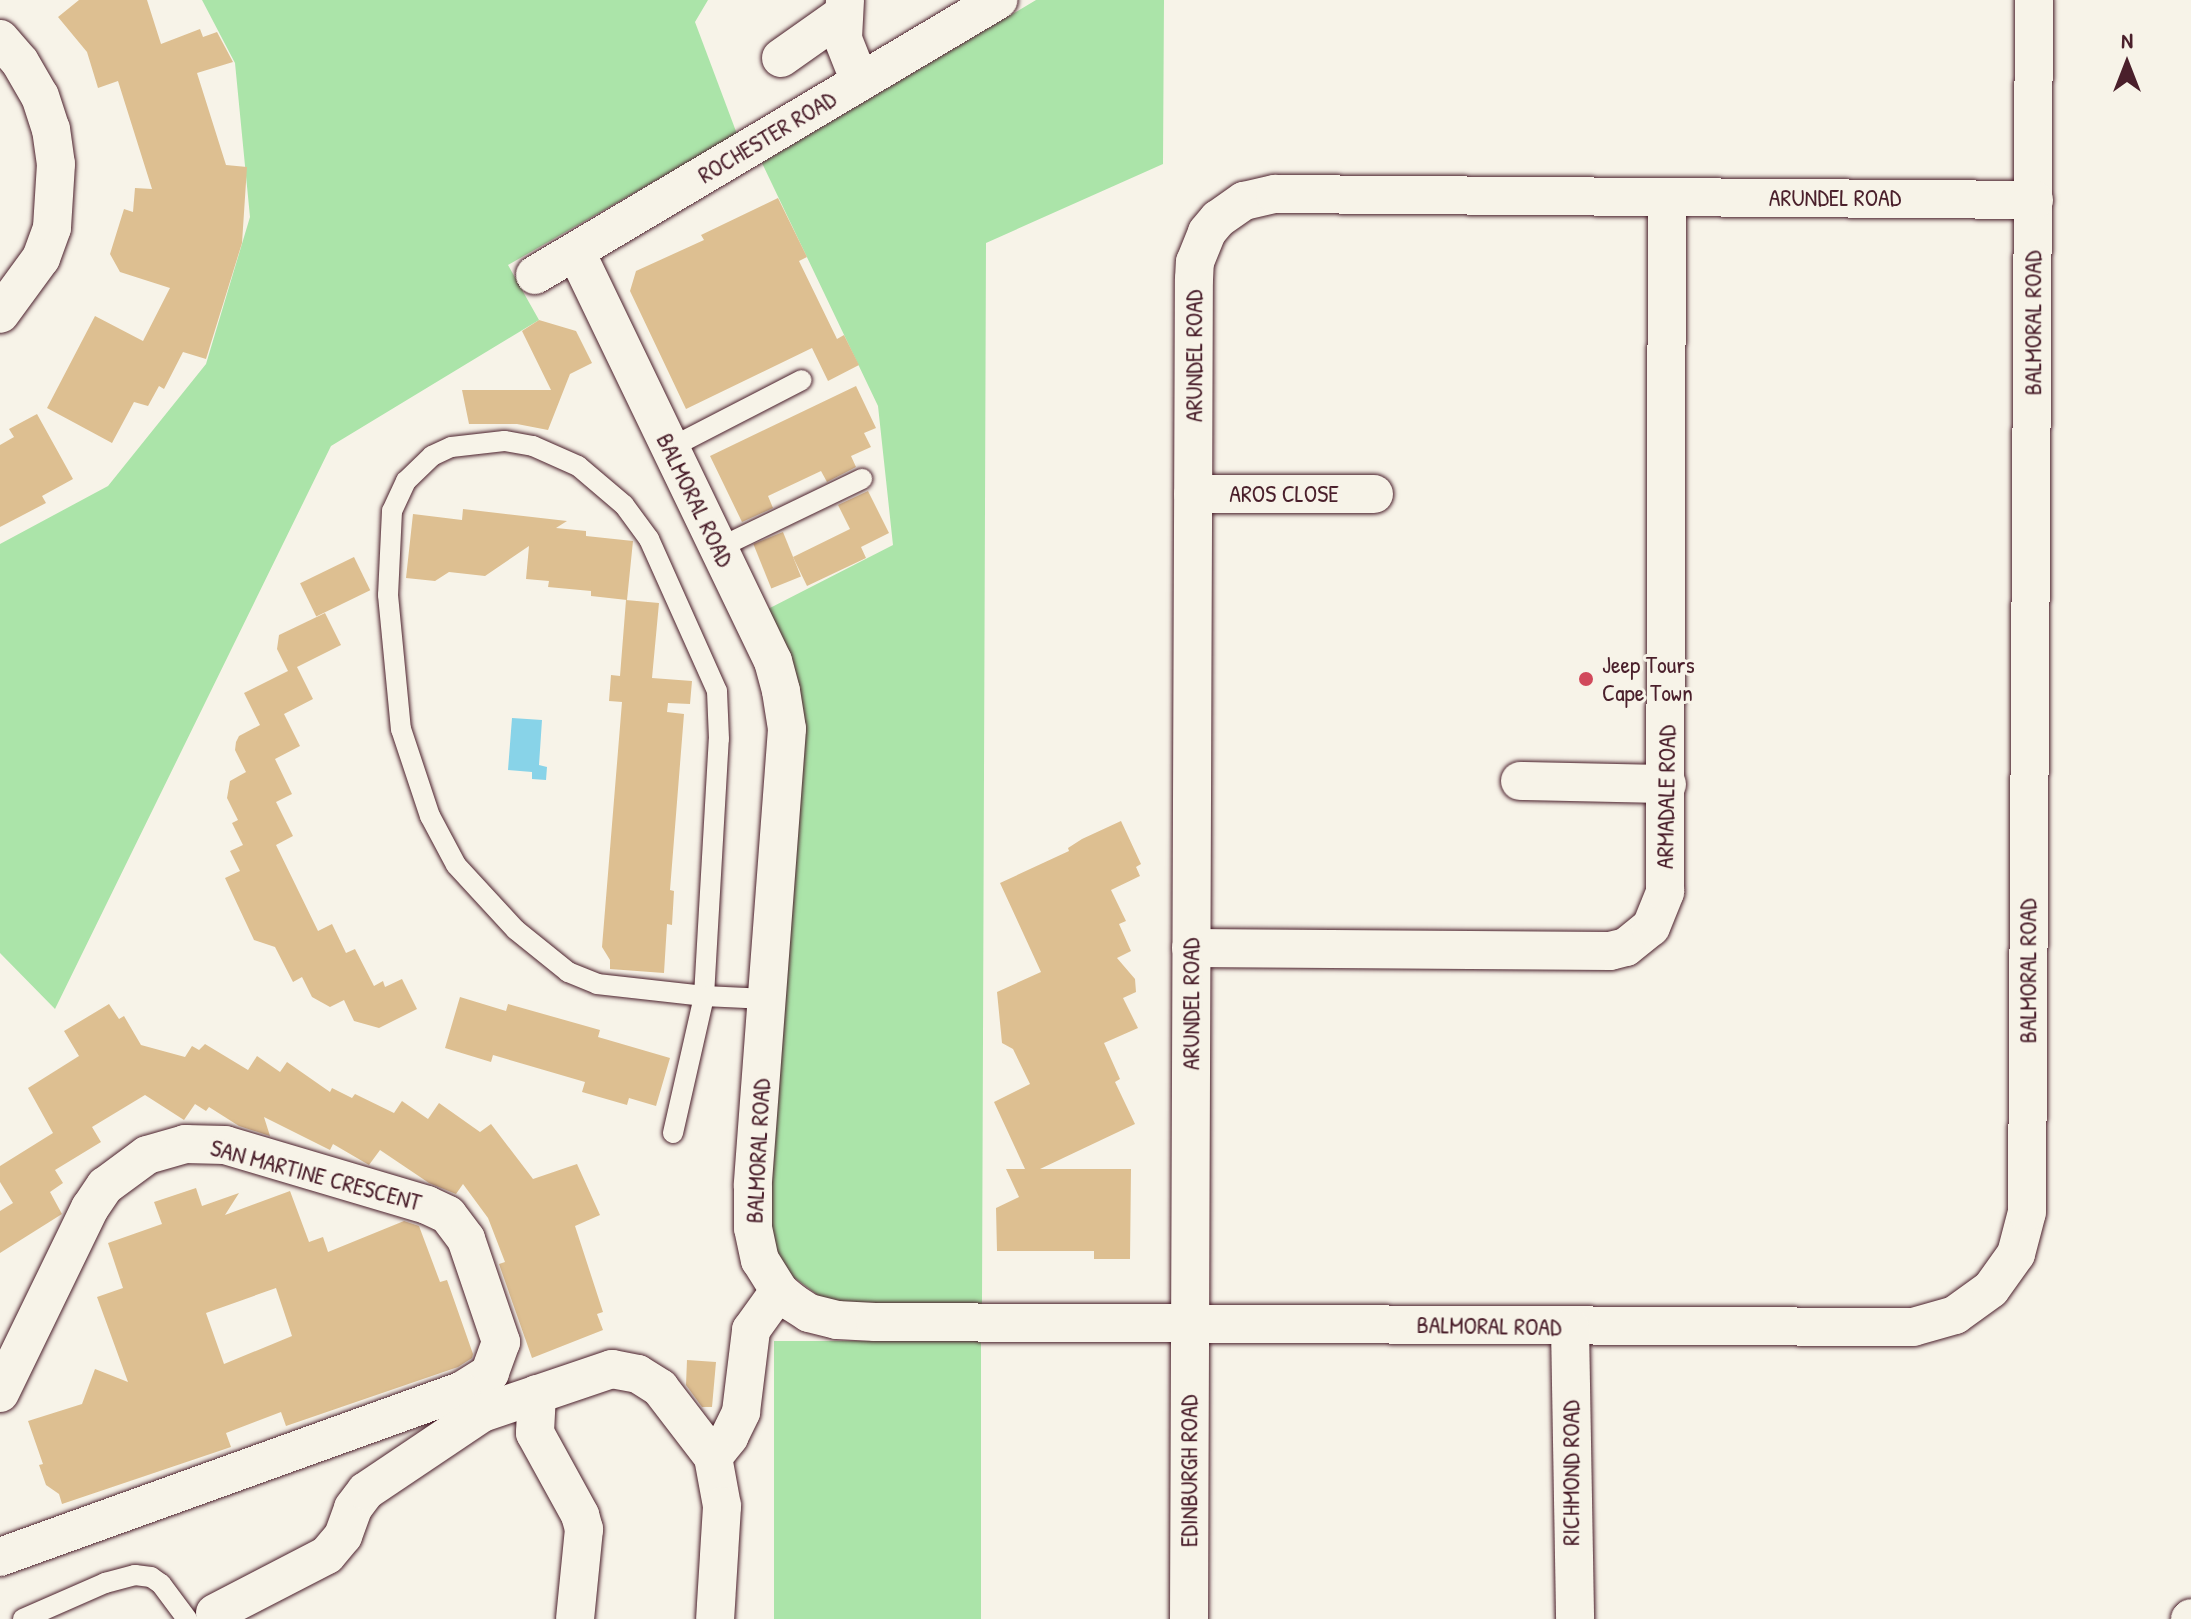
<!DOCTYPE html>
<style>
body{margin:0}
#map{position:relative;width:2191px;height:1619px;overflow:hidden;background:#f7f3e8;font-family:"Patrick Hand",sans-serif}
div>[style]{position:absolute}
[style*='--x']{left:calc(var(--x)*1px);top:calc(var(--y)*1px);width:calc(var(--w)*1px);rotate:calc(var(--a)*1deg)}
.green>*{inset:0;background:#abe4a9;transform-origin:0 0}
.water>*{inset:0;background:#88d3e8}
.building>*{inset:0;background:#ddbf91;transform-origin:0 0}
.roads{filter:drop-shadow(0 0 2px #4a1f2b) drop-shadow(0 0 2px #4a1f2b)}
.lane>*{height:20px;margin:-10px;padding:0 10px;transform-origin:10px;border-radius:10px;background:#f7f3e8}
.street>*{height:38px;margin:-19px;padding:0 19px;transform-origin:19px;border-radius:19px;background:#f7f3e8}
.dots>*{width:22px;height:22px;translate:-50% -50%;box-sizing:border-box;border:4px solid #f7f3e8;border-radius:50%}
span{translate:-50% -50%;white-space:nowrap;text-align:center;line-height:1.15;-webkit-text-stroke:6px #f7f3e8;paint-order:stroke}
.street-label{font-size:24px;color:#4a1f2b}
.poi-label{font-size:24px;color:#4a1f2b}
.left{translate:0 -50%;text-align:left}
.north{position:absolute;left:2087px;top:24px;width:80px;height:80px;-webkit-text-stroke:6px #f7f3e8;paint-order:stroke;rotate:0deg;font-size:22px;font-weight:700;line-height:32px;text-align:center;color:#4a1f2b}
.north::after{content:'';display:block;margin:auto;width:28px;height:36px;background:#4a1f2b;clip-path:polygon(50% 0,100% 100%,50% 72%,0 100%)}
</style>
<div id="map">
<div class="green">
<i style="clip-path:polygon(202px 0,708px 0,695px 22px,737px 134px,508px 265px,539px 320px,331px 446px,55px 1009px,0 953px,0 544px,108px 486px,206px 364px,250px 217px,235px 63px)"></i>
<i style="clip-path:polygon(1036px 0,1164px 0,1163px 164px,986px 243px,982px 1304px,838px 1303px,819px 1296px,788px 1273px,778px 1258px,769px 1223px,802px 724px,766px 610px,893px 545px,878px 406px,762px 163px)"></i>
<i style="left:774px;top:1341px;width:207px;height:279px"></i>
</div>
<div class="water">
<i style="clip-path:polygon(512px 718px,542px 720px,539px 765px,547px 767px,546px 780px,532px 779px,532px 772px,508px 770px)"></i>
</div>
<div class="building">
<i style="clip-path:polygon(79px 0,147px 0,161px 44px,200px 29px,203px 37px,217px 32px,233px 62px,197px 73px,226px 165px,247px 167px,242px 243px,206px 359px,183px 352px,164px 389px,159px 386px,148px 406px,134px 402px,112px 443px,47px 408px,95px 316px,143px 341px,170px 288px,120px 272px,110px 254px,124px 209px,133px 212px,135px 188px,152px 189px,118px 81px,98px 88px,87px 52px,58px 17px)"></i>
<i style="clip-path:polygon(778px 198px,807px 257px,799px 261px,837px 339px,844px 335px,859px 365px,828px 381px,812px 348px,686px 409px,630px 291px,636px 271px,704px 240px,701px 235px)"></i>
<i style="clip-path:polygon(539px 320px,576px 331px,592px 363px,570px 374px,548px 430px,517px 424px,469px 424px,462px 390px,551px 390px,522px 331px)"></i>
<i style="clip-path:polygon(856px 386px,876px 428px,864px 433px,871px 447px,851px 456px,856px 467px,827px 482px,821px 471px,768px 496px,773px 508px,742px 522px,710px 456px)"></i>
<i style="clip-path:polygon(37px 414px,73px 479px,42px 496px,46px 503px,0 527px,0 445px,14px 437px,9px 429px)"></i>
<i style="clip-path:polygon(868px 491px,889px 533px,861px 547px,866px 558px,807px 586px,793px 557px,850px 529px,838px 505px)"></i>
<i style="clip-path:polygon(463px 509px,567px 521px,556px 528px,586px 531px,586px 536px,633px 541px,627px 600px,591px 596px,591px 591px,548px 587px,549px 581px,526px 579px,529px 546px,485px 576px,449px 572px,435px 581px,406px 578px,413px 514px,462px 520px)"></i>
<i style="left:783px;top:532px;width:48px;height:32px;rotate:68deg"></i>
<i style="left:354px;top:557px;width:37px;height:60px;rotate:64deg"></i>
<i style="clip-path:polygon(626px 600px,659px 603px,652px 678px,692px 681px,690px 704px,668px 703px,667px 712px,684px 714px,670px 890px,674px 891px,672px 925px,667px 924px,664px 973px,610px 969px,610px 960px,602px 947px,622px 702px,609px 701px,611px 675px,620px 676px)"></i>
<i style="clip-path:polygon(325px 613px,341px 645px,297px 667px,313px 699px,284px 714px,300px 746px,275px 759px,292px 794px,276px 802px,293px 836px,276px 845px,318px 931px,332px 924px,346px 953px,355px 949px,374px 986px,383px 981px,385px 987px,402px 979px,417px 1009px,379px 1028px,354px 1021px,344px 1000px,330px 1007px,312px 997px,302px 977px,293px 982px,275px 947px,254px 940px,225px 878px,240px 871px,230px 851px,243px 845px,232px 823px,238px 820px,227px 798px,230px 781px,246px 772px,235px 750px,236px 742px,239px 736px,260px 725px,244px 693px,288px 671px,277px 649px,279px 635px)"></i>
<i style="clip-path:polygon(1121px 821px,1141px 864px,1136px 867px,1140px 876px,1111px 890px,1126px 921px,1119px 924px,1131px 951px,1117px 958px,1135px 979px,1136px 992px,1123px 998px,1138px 1028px,1104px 1043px,1120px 1079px,1115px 1082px,1135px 1124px,1040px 1169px,1131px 1169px,1130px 1259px,1094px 1259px,1094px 1251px,997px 1251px,996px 1208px,1019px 1197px,1006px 1169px,1025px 1169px,994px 1102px,1030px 1084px,1013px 1049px,1002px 1043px,997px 992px,1041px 972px,1000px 883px,1069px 851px,1068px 848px,1082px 839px)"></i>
<i style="clip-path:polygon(460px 997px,506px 1011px,508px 1004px,600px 1030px,598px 1037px,670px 1058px,656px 1106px,629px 1098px,627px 1105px,582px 1092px,585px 1082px,493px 1055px,491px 1062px,445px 1048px)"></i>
<i style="clip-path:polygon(109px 1004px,119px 1019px,124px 1016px,141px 1045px,185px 1057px,192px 1046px,199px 1050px,205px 1044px,248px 1070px,257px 1056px,280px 1072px,287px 1062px,330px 1092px,332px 1088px,352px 1098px,355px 1094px,394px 1113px,402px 1101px,428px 1119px,439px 1103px,480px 1132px,491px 1124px,533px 1179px,577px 1164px,600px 1215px,575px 1226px,603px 1312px,597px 1314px,603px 1330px,532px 1358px,499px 1264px,505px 1262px,488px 1218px,463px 1184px,456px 1194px,429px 1183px,380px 1150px,369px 1165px,333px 1144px,330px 1150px,264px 1117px,270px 1136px,239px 1126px,209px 1107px,206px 1111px,195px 1104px,184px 1120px,145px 1095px,92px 1127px,101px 1142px,55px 1170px,63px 1183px,50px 1192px,62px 1214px,0 1253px,0 1211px,13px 1203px,0 1182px,0 1166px,53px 1133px,28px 1088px,79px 1056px,64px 1031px)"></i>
<i style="clip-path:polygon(evenodd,196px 1188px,202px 1206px,239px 1193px,225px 1215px,290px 1191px,309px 1242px,323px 1237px,328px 1252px,404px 1221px,419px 1226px,440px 1282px,447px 1280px,473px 1354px,472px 1358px,458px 1367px,286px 1426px,281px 1412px,226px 1433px,231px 1447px,62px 1504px,59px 1494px,46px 1485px,39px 1465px,43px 1464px,28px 1421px,82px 1404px,95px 1369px,128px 1382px,97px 1297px,123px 1288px,108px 1243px,162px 1224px,154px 1202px,196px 1188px,276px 1288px,292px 1336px,224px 1364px,206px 1313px,276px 1288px)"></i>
<i style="clip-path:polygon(687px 1360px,716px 1362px,712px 1407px,702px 1407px,686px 1385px)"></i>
</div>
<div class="roads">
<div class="lane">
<i style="--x:670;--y:448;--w:148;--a:-27.3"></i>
<i style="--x:719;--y:548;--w:159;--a:-25.8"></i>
<i style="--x:673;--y:1133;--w:140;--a:-77.2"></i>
<i style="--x:704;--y:996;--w:257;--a:-86.7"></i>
<i style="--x:719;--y:739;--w:48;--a:-92.4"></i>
<i style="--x:717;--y:691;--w:167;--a:-114.1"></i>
<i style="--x:649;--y:539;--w:42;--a:-126.3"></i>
<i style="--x:624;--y:505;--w:60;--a:-139.7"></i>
<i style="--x:578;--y:466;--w:49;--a:-156"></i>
<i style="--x:533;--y:446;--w:29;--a:-170"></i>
<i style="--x:504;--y:441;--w:53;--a:173.5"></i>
<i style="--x:451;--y:447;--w:21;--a:155"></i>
<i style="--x:432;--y:456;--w:36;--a:136"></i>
<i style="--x:406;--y:481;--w:33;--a:115"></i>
<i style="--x:392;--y:511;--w:84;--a:92.7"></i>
<i style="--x:388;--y:595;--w:135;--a:84.5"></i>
<i style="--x:401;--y:729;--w:92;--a:71.6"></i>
<i style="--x:430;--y:816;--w:55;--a:62"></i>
<i style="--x:456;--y:865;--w:88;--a:47.3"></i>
<i style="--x:516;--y:930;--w:67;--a:38.9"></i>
<i style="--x:568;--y:972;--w:31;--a:22"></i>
<i style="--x:597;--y:984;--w:108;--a:6.4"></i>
<i style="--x:704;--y:996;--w:63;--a:2.7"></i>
<i style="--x:23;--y:1619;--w:90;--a:-23.7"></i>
<i style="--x:105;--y:1583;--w:31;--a:-15"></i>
<i style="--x:135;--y:1575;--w:16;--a:7"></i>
<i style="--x:151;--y:1577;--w:12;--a:35"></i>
<i style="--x:161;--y:1584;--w:44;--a:53.4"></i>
</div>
<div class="street">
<i style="--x:845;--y:0;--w:39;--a:93"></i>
<i style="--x:843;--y:39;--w:46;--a:68.4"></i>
<i style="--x:0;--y:39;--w:30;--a:49"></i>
<i style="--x:20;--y:62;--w:39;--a:60"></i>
<i style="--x:40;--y:96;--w:35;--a:72"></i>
<i style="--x:51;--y:129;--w:35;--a:82"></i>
<i style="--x:56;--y:164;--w:64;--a:93.6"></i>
<i style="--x:52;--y:228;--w:32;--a:110"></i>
<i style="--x:41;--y:258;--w:69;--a:126.2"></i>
<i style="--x:781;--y:58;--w:75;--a:-35.2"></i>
<i style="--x:576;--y:252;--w:454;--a:64.3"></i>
<i style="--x:773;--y:661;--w:31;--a:75"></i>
<i style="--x:781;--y:691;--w:38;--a:81"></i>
<i style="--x:787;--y:729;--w:458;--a:94.3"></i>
<i style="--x:753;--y:1186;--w:42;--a:90"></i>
<i style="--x:753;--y:1228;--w:33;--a:78"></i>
<i style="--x:760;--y:1260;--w:36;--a:58"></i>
<i style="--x:779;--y:1291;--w:17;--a:40"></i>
<i style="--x:792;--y:1302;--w:20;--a:33"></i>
<i style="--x:809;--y:1313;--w:29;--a:14"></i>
<i style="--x:837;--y:1320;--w:38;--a:3"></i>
<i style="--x:875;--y:1322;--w:1038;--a:0.28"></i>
<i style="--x:1913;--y:1327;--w:44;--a:-15.9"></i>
<i style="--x:1955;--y:1315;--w:44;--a:-35.8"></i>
<i style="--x:1991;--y:1289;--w:43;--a:-54.5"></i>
<i style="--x:2016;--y:1254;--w:43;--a:-75.3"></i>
<i style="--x:2027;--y:1212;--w:1212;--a:-89.67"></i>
<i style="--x:535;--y:275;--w:539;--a:-30.71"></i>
<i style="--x:1193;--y:494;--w:181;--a:0"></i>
<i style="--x:1520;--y:781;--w:147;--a:1.2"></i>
<i style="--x:1191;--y:948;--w:419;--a:0.4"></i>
<i style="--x:1610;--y:951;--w:16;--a:-14"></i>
<i style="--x:1626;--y:947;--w:32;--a:-39"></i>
<i style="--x:1651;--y:927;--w:38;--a:-68"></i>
<i style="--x:1665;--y:892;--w:695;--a:-89.84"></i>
<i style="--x:1570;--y:1327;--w:292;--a:89"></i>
<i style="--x:0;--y:1393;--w:206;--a:-64.1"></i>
<i style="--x:90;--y:1208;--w:27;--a:-56"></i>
<i style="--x:105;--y:1186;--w:52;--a:-36.4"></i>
<i style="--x:147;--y:1155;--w:40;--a:-16"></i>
<i style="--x:185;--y:1144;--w:40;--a:1.4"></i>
<i style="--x:225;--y:1145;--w:211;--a:16.5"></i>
<i style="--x:427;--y:1205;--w:23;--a:25"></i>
<i style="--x:448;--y:1215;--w:30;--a:53"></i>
<i style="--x:466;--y:1239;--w:109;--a:71.2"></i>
<i style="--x:501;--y:1342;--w:33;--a:110"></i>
<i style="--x:490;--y:1373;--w:34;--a:148"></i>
<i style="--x:461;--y:1391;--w:490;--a:160.2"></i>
<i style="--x:537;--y:1394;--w:39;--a:93"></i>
<i style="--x:535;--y:1433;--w:94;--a:61.2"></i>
<i style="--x:580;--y:1515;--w:15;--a:74"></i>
<i style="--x:584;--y:1529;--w:90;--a:95.7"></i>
<i style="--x:713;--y:1457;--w:26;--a:-51"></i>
<i style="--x:729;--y:1437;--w:28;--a:-64"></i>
<i style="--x:741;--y:1412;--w:83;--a:-83"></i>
<i style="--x:751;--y:1330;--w:48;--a:-54.3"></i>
<i style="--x:215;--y:1613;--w:126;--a:-27.4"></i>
<i style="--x:327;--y:1555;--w:25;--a:-50"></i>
<i style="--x:343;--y:1536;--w:30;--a:-70"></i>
<i style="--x:353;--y:1508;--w:21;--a:-53"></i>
<i style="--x:366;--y:1491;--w:140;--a:-33.9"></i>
<i style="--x:482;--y:1413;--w:137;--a:-18.7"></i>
<i style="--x:612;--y:1369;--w:26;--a:11"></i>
<i style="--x:638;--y:1374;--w:26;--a:32"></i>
<i style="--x:660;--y:1388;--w:87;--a:52.5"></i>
<i style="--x:713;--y:1457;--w:50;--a:79.6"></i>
<i style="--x:722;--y:1506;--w:113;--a:93.5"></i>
<i style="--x:1189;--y:1619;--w:1340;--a:-89.79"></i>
<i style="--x:1194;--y:279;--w:17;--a:-87"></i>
<i style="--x:1195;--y:262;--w:32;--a:-68"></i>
<i style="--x:1207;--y:232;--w:17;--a:-50"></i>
<i style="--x:1218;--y:219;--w:32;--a:-35"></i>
<i style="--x:1244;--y:201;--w:32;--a:-13"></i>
<i style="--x:1275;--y:194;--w:759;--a:0.45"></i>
<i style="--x:2190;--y:1619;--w:1;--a:-45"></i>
</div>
</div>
<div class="dots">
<i style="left:1586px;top:679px;background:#d1495b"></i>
</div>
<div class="street-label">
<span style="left:767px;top:137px;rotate:-31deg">ROCHESTER ROAD</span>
<span style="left:1835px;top:198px">ARUNDEL ROAD</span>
<span style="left:2033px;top:323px;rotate:-90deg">BALMORAL ROAD</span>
<span style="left:1194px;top:356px;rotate:-90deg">ARUNDEL ROAD</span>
<span style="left:1284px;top:494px">AROS CLOSE</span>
<span style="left:695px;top:500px;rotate:64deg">BALMORAL ROAD</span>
<span style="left:1666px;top:797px;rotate:-89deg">ARMADALE ROAD</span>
<span style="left:2028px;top:971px;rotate:-90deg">BALMORAL ROAD</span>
<span style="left:1191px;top:1004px;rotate:-90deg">ARUNDEL ROAD</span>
<span style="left:758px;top:1151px;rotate:-87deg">BALMORAL ROAD</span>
<span style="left:316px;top:1175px;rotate:15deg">SAN MARTINE CRESCENT</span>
<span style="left:1489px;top:1326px;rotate:1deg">BALMORAL ROAD</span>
<span style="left:1189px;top:1471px;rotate:-90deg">EDINBURGH ROAD</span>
<span style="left:1571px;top:1473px;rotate:-90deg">RICHMOND ROAD</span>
</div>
<div class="poi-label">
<span class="left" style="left:1602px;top:679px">Jeep Tours<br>Cape Town</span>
</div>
<div class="north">N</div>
</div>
